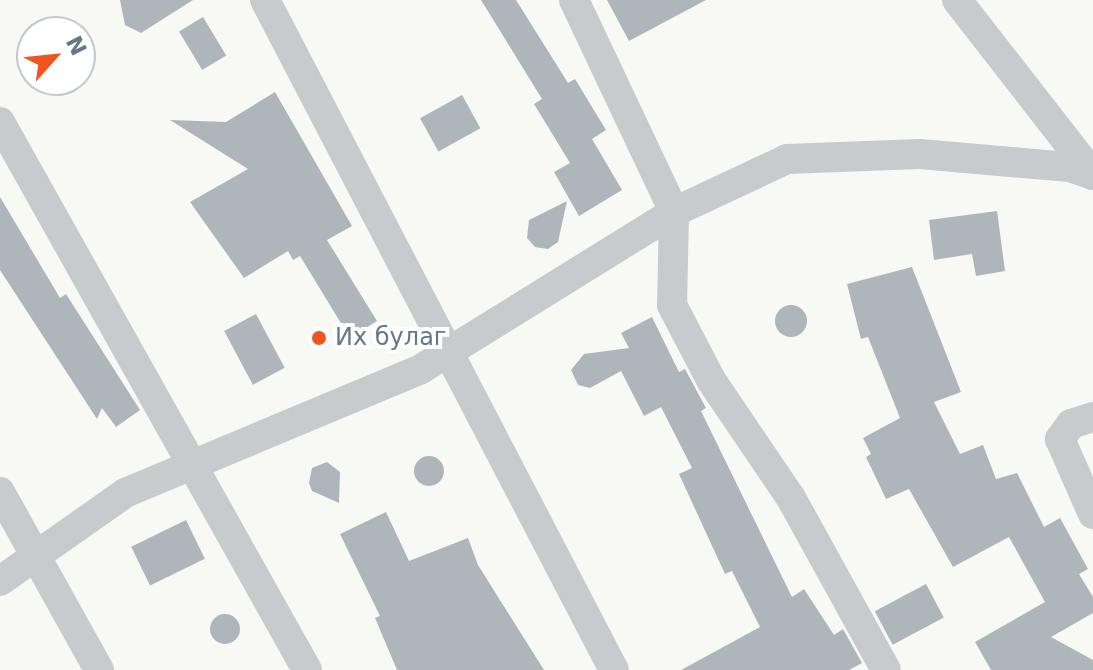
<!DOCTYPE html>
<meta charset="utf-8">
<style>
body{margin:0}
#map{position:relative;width:1093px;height:670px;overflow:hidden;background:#f8f8f5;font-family:"DejaVu Sans",sans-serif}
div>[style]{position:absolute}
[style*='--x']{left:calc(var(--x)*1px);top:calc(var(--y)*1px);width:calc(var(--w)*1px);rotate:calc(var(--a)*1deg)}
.building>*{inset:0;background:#aeb6bc;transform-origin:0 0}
.round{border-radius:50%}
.minor>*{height:30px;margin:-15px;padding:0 15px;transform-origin:15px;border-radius:15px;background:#c7cbce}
.dots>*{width:22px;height:22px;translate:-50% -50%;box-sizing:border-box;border:4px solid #fff;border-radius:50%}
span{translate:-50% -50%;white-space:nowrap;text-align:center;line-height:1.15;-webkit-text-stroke:8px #fff;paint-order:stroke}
.poi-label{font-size:24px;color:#657788}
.left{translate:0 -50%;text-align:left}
.north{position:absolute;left:16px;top:16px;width:80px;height:80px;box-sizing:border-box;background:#fff;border:2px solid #c1c9cf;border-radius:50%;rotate:63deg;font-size:22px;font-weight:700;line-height:32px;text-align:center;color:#657788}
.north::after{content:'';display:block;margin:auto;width:28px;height:36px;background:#ef551e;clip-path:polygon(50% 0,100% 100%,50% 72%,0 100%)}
</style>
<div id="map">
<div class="building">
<i style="clip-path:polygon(120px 0,193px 0,141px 33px,125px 25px)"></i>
<i style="clip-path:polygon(481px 0,516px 0,568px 83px,575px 79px,606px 130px,592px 139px,622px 190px,579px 216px,554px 172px,570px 163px,534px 104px,542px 99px)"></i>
<i style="clip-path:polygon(607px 0,706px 0,629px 41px)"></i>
<i style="left:203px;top:17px;width:45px;height:28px;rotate:59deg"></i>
<i style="clip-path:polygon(275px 92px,352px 226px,327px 240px,377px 321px,350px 338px,300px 256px,293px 260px,288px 251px,244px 278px,190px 202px,248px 169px,170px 120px,226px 122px)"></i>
<i style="left:462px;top:95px;width:38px;height:48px;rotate:61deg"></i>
<i style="clip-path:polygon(0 197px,60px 298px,66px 294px,140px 410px,116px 427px,102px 408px,97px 419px,0 270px)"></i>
<i style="clip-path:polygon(567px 201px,558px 242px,548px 249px,535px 247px,527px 238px,529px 220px)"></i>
<i style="clip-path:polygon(997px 211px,1005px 271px,976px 276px,972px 254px,934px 260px,929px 220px)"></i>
<i style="clip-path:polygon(912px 267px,961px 392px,934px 402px,960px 454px,983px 445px,996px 479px,1017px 473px,1044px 527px,1060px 518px,1088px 569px,1079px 574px,1093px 597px,1093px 613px,1051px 637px,1093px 660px,1093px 670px,991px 670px,975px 642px,1045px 602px,1009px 537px,953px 567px,909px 489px,886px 499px,866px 457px,871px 454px,863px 438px,900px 418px,868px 337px,861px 339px,847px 284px)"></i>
<i class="round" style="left:775px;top:305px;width:32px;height:32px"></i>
<i style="left:256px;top:314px;width:61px;height:36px;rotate:62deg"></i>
<i style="clip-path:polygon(652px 317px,679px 372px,685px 369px,706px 408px,701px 411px,792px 597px,804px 589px,834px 635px,843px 629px,862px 663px,849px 670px,681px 670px,760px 627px,732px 571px,725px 574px,679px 474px,692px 468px,661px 407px,644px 416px,621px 371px,590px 388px,578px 385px,571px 370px,584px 354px,629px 348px,621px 333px)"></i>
<i class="round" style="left:414px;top:456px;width:30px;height:30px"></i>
<i style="clip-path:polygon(327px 462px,340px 472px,339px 503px,312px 491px,309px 483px,312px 468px)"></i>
<i style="clip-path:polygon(386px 512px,409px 561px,468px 538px,478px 565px,544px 670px,397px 670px,375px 618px,380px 616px,340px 534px)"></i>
<i style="left:186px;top:520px;width:43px;height:61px;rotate:64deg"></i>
<i style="left:926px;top:584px;width:38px;height:58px;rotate:62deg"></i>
<i class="round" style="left:210px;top:614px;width:30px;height:30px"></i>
</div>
<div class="minor">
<i style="--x:265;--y:0;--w:755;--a:62.49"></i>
<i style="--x:574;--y:0;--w:234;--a:64.7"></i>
<i style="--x:674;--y:212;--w:93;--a:91.2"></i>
<i style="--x:672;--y:305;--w:85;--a:62.5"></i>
<i style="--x:711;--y:380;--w:143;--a:55.9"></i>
<i style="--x:791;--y:498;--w:196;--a:61.1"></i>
<i style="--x:957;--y:0;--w:222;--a:52.1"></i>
<i style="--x:0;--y:122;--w:628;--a:60.74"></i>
<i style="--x:1093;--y:417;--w:23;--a:162"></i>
<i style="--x:1071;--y:424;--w:19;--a:126"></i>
<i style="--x:1060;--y:439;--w:82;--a:66.3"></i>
<i style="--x:0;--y:492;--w:204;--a:60.9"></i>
<i style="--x:0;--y:581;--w:153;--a:-35.1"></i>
<i style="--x:125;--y:493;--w:321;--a:-22.7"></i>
<i style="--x:421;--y:369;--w:298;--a:-31.8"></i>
<i style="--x:674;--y:212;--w:125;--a:-25.1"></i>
<i style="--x:787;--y:159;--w:133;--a:-2.2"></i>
<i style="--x:920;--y:154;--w:151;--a:5"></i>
<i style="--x:1070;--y:167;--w:24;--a:19"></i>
</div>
<div class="dots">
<i style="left:319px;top:338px;background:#ef551e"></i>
</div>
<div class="poi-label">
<span class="left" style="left:335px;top:338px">Их булаг</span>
</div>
<div class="north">N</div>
</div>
